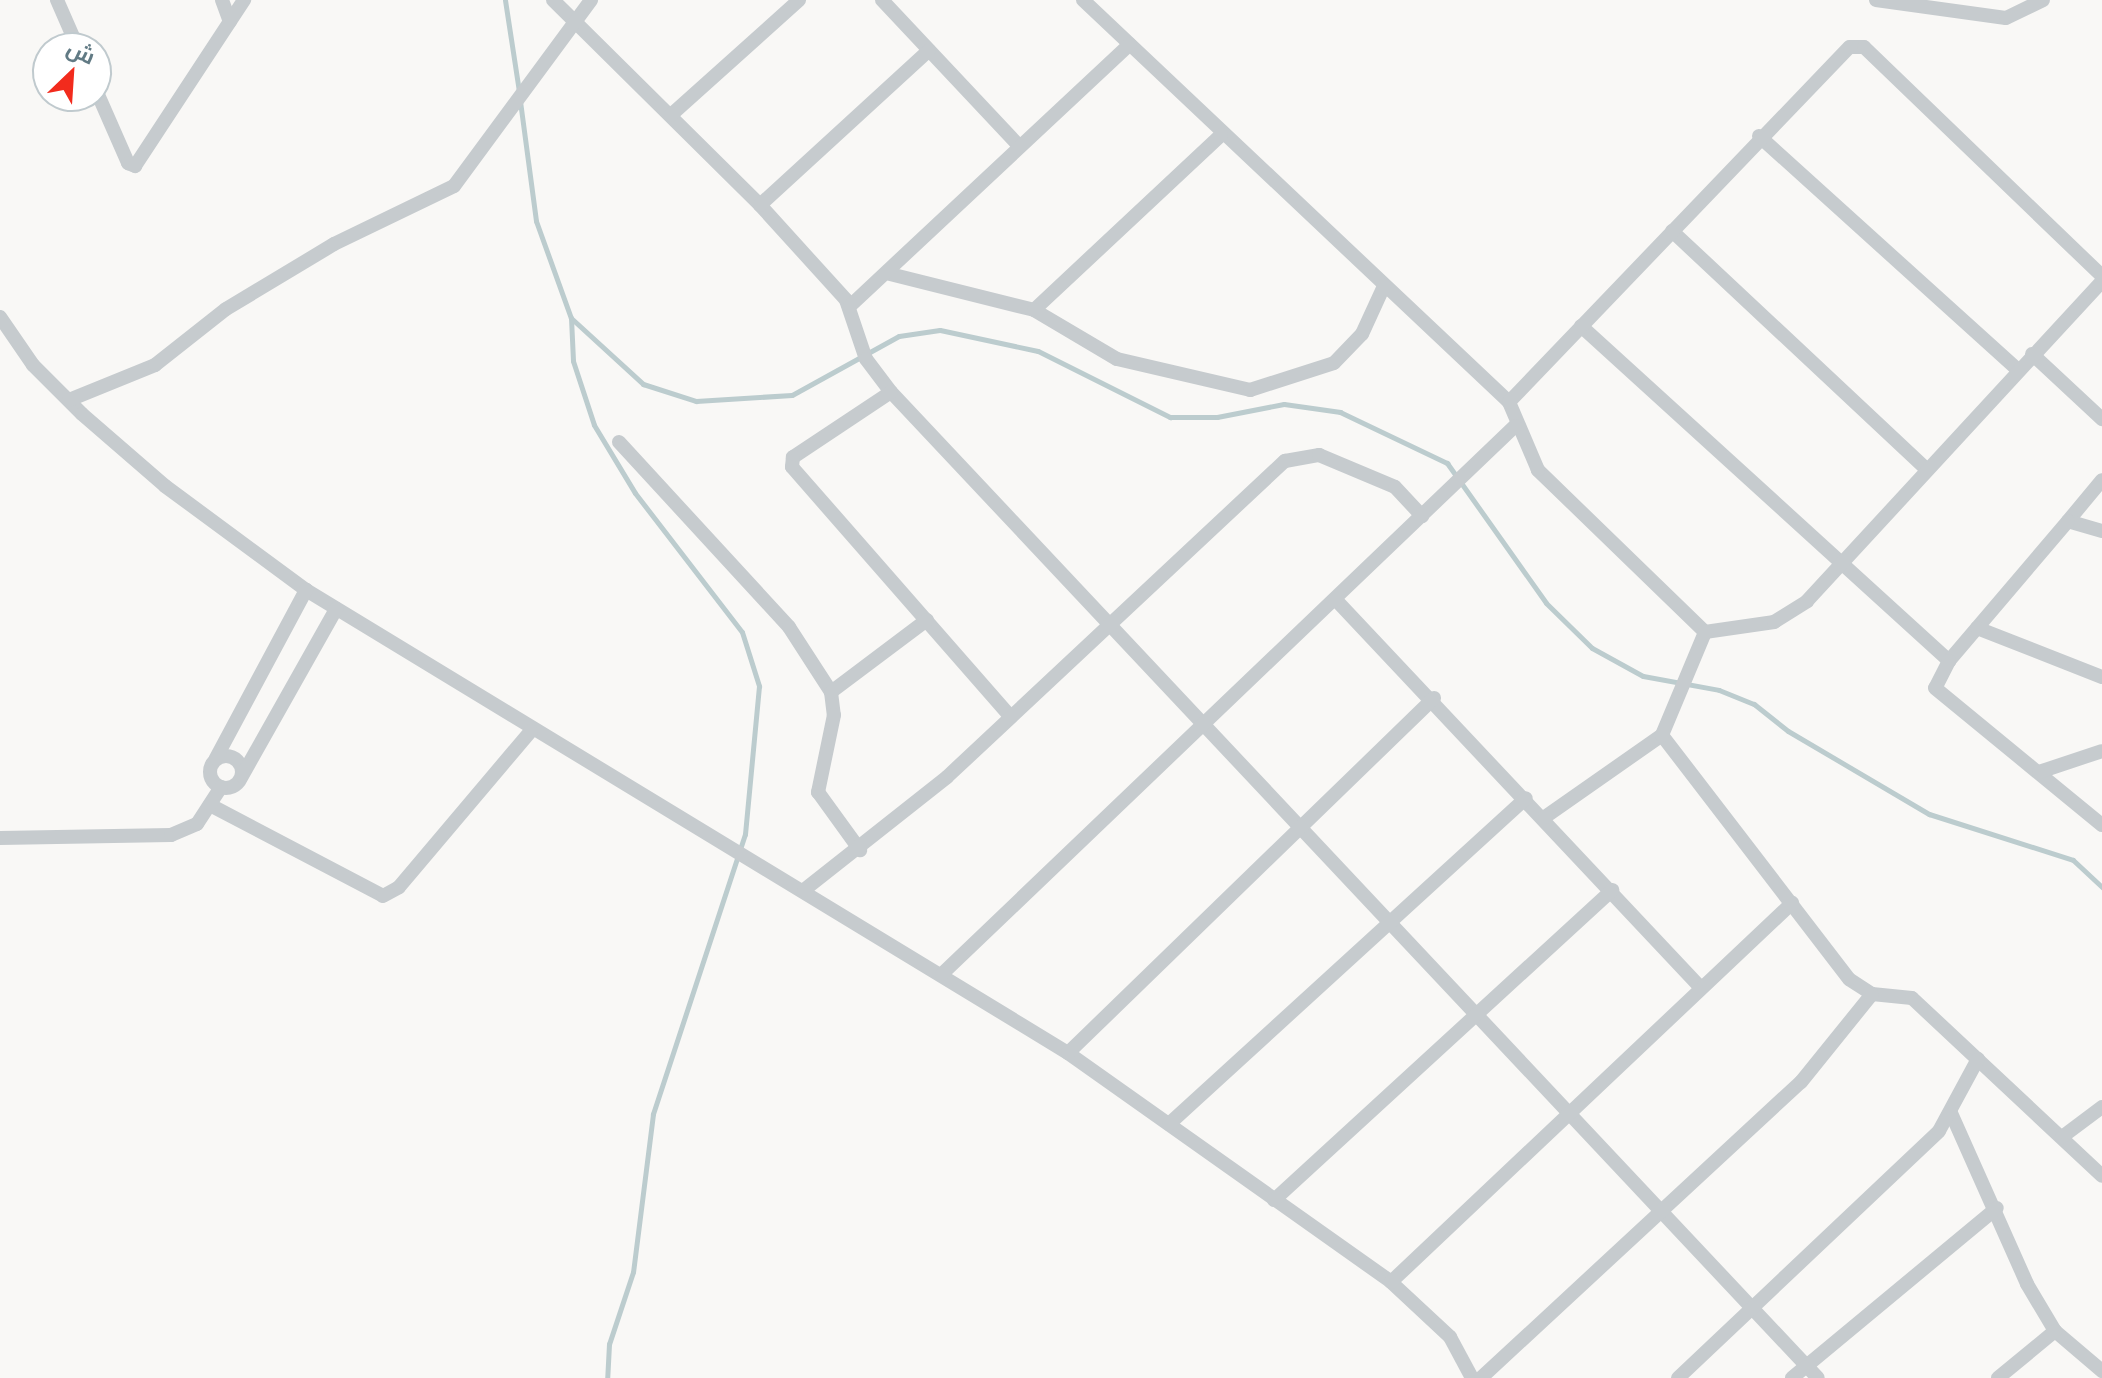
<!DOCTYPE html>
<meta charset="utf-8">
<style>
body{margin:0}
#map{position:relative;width:2102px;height:1378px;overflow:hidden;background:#f9f8f6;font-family:"PT Sans Narrow",Cairo,sans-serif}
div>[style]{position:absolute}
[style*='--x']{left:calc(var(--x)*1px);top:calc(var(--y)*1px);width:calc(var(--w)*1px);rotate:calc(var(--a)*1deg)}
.stream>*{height:5px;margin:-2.5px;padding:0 2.5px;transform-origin:2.5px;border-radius:2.5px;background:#bcccce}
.minor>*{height:14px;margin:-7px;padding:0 7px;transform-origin:7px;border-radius:7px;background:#c6cbce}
.minor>.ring{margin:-7px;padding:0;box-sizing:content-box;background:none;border:14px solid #c6cbce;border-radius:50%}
span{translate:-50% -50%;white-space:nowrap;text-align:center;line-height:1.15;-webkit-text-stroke:8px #fff;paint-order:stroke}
.north{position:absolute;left:32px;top:32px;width:80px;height:80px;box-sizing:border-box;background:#fff;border:2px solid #c0cace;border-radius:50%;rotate:25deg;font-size:22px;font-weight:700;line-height:32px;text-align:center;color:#617a84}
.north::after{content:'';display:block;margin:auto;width:28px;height:36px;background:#f22b1d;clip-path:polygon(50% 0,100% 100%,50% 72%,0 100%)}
</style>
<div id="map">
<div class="stream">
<i style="--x:505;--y:0;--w:92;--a:81.3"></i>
<i style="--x:520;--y:101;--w:121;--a:82.4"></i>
<i style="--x:536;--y:221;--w:103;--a:70.2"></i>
<i style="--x:571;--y:318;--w:43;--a:87.3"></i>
<i style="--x:573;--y:361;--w:67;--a:71.8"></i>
<i style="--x:594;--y:425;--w:79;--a:58.9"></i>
<i style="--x:635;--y:493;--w:175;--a:52.4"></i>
<i style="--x:742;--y:632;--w:57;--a:72.5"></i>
<i style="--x:759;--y:686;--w:149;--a:95.4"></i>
<i style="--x:745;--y:834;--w:295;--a:108.2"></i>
<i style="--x:653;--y:1114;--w:159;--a:97.2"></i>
<i style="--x:633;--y:1272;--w:76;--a:108.4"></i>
<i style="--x:609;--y:1344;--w:34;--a:93"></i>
<i style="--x:571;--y:318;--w:98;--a:42.5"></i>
<i style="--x:643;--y:384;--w:56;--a:17.8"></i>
<i style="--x:696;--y:401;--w:96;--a:-3.6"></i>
<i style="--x:792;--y:395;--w:122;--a:-28.9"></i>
<i style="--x:899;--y:336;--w:41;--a:-8.3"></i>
<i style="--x:940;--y:330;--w:100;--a:12.1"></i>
<i style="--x:1038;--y:351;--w:148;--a:26.6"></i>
<i style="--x:1170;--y:417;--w:47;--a:0"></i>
<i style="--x:1217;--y:417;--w:68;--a:-11"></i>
<i style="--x:1284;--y:404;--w:57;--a:8.1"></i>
<i style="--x:1340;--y:412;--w:119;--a:25.5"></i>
<i style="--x:1447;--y:463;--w:171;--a:54.7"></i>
<i style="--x:1546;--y:603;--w:64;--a:44.4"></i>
<i style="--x:1592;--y:648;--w:58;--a:28.8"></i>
<i style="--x:1643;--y:676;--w:77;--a:10.4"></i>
<i style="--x:1719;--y:690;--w:38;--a:22"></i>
<i style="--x:1754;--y:704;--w:43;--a:38.5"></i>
<i style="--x:1788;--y:731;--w:164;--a:30.5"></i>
<i style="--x:1929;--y:814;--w:151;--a:17.7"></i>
<i style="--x:2073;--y:860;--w:40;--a:43"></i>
</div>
<div class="minor">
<i style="--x:57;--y:0;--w:52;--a:66.4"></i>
<i style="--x:222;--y:0;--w:23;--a:70"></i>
<i style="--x:553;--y:0;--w:291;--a:44.7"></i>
<i style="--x:760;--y:205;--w:128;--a:47.8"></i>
<i style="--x:846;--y:300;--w:62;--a:71.3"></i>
<i style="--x:866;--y:359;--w:41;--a:52.9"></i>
<i style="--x:891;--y:392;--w:1353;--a:46.77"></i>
<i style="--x:882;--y:0;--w:199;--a:46.8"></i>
<i style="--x:1083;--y:0;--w:586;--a:43.34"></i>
<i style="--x:1876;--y:0;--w:131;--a:7.9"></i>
<i style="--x:2006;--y:18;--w:41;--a:-25.9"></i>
<i style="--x:96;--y:90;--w:80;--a:66.3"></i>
<i style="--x:128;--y:163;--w:8;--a:23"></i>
<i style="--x:135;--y:166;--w:199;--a:-56.7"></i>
<i style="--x:671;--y:115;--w:172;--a:-41.9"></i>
<i style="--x:1759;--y:136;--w:348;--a:42.1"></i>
<i style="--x:760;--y:205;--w:229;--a:-42.5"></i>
<i style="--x:1672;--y:231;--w:348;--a:43.1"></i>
<i style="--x:890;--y:274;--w:148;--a:14"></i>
<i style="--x:1034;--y:310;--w:256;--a:-43.1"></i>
<i style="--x:850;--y:306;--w:383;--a:-43.1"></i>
<i style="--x:1034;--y:310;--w:96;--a:30.6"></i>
<i style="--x:1117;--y:359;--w:137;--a:13.1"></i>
<i style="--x:1250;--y:390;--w:88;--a:-17.8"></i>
<i style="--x:1334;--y:363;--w:40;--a:-46"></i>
<i style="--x:1362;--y:334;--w:53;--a:-65.4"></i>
<i style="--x:0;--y:317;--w:58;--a:55.5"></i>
<i style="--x:33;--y:365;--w:69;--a:45"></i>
<i style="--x:82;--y:414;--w:110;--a:40.9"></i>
<i style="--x:165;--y:486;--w:175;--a:36.4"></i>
<i style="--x:306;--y:590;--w:892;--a:31.28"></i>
<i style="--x:1068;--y:1053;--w:396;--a:35.3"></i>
<i style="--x:1391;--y:1282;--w:81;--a:43"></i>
<i style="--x:1450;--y:1337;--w:47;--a:61.8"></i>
<i style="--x:1581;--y:326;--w:498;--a:42.3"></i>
<i style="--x:2032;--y:354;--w:96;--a:42.9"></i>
<i style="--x:891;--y:392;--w:118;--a:146.4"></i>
<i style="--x:793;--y:457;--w:10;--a:96"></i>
<i style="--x:792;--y:467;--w:331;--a:48.8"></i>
<i style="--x:69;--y:400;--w:93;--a:-22.1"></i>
<i style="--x:155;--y:365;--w:90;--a:-38.3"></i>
<i style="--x:226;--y:309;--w:126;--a:-31"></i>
<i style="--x:334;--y:244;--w:133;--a:-25.8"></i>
<i style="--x:454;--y:186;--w:231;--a:-53.6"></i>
<i style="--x:619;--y:442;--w:251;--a:47.4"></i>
<i style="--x:789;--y:627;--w:77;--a:57.1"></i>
<i style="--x:831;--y:692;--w:23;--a:83"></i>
<i style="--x:834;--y:715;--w:79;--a:101.7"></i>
<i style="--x:818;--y:792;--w:72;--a:54.1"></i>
<i style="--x:2068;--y:521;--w:53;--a:-50.3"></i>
<i style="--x:2102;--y:531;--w:35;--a:-164"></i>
<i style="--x:2068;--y:521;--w:184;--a:130.4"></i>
<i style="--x:1949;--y:661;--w:30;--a:117"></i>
<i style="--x:1935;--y:688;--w:216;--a:39.4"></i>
<i style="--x:1336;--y:600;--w:531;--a:46.75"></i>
<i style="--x:1977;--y:628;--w:134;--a:21.4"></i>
<i style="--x:1705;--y:632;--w:233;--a:-135.9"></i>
<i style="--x:1538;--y:470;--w:74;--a:-113.1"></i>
<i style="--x:1509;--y:402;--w:492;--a:-46.2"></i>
<i style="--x:1850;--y:47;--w:14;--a:0"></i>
<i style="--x:1864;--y:47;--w:330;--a:43.9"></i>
<i style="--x:1705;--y:632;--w:70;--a:-8.2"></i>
<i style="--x:1774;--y:622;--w:39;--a:-32"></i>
<i style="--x:1807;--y:601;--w:435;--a:-47.3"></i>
<i style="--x:831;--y:692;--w:120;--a:-36.9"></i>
<i class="ring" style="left:210px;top:756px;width:18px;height:18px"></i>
<i style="--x:216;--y:758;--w:191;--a:-61.8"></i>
<i style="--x:2039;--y:772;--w:66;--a:-18.4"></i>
<i style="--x:242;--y:776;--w:192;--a:-60.6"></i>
<i style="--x:210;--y:805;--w:195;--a:27.7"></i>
<i style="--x:383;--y:896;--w:18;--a:-29"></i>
<i style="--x:399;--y:887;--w:204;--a:-49.8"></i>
<i style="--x:1545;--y:817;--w:143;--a:-35"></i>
<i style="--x:0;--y:838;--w:171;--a:-1"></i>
<i style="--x:171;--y:835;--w:28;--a:-23"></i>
<i style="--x:197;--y:824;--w:44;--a:-57"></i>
<i style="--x:804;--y:890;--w:182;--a:-38.3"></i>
<i style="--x:947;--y:777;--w:463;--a:-43.1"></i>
<i style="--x:1285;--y:461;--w:35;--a:-10"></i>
<i style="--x:1319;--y:455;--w:82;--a:22.8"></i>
<i style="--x:1395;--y:487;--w:40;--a:47"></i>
<i style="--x:942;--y:974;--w:793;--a:-43.72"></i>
<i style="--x:1872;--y:994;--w:40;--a:5.7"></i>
<i style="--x:1912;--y:998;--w:260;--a:43.1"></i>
<i style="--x:1068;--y:1053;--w:510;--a:-44.13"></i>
<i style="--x:1951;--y:1113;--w:187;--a:66"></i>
<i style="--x:2027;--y:1284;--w:55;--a:59.2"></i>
<i style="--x:2055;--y:1331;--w:62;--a:40.4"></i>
<i style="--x:1169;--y:1124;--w:483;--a:-42.4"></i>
<i style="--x:2062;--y:1137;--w:50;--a:-36.9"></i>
<i style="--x:1274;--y:1200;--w:459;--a:-42.5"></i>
<i style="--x:1391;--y:1282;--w:552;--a:-43.38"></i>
<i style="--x:1481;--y:1378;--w:436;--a:-42.8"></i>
<i style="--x:1801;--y:1082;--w:113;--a:-51.1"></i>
<i style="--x:1872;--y:994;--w:27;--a:-147"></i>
<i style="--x:1849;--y:979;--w:307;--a:-127.5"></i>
<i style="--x:1662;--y:735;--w:112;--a:-67.3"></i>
<i style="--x:1678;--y:1378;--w:359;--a:-43.4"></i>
<i style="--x:1939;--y:1131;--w:82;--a:-61.6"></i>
<i style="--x:1792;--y:1378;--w:266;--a:-39.7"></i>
<i style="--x:1998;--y:1378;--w:74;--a:-39.5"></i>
</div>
<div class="north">ش</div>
</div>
